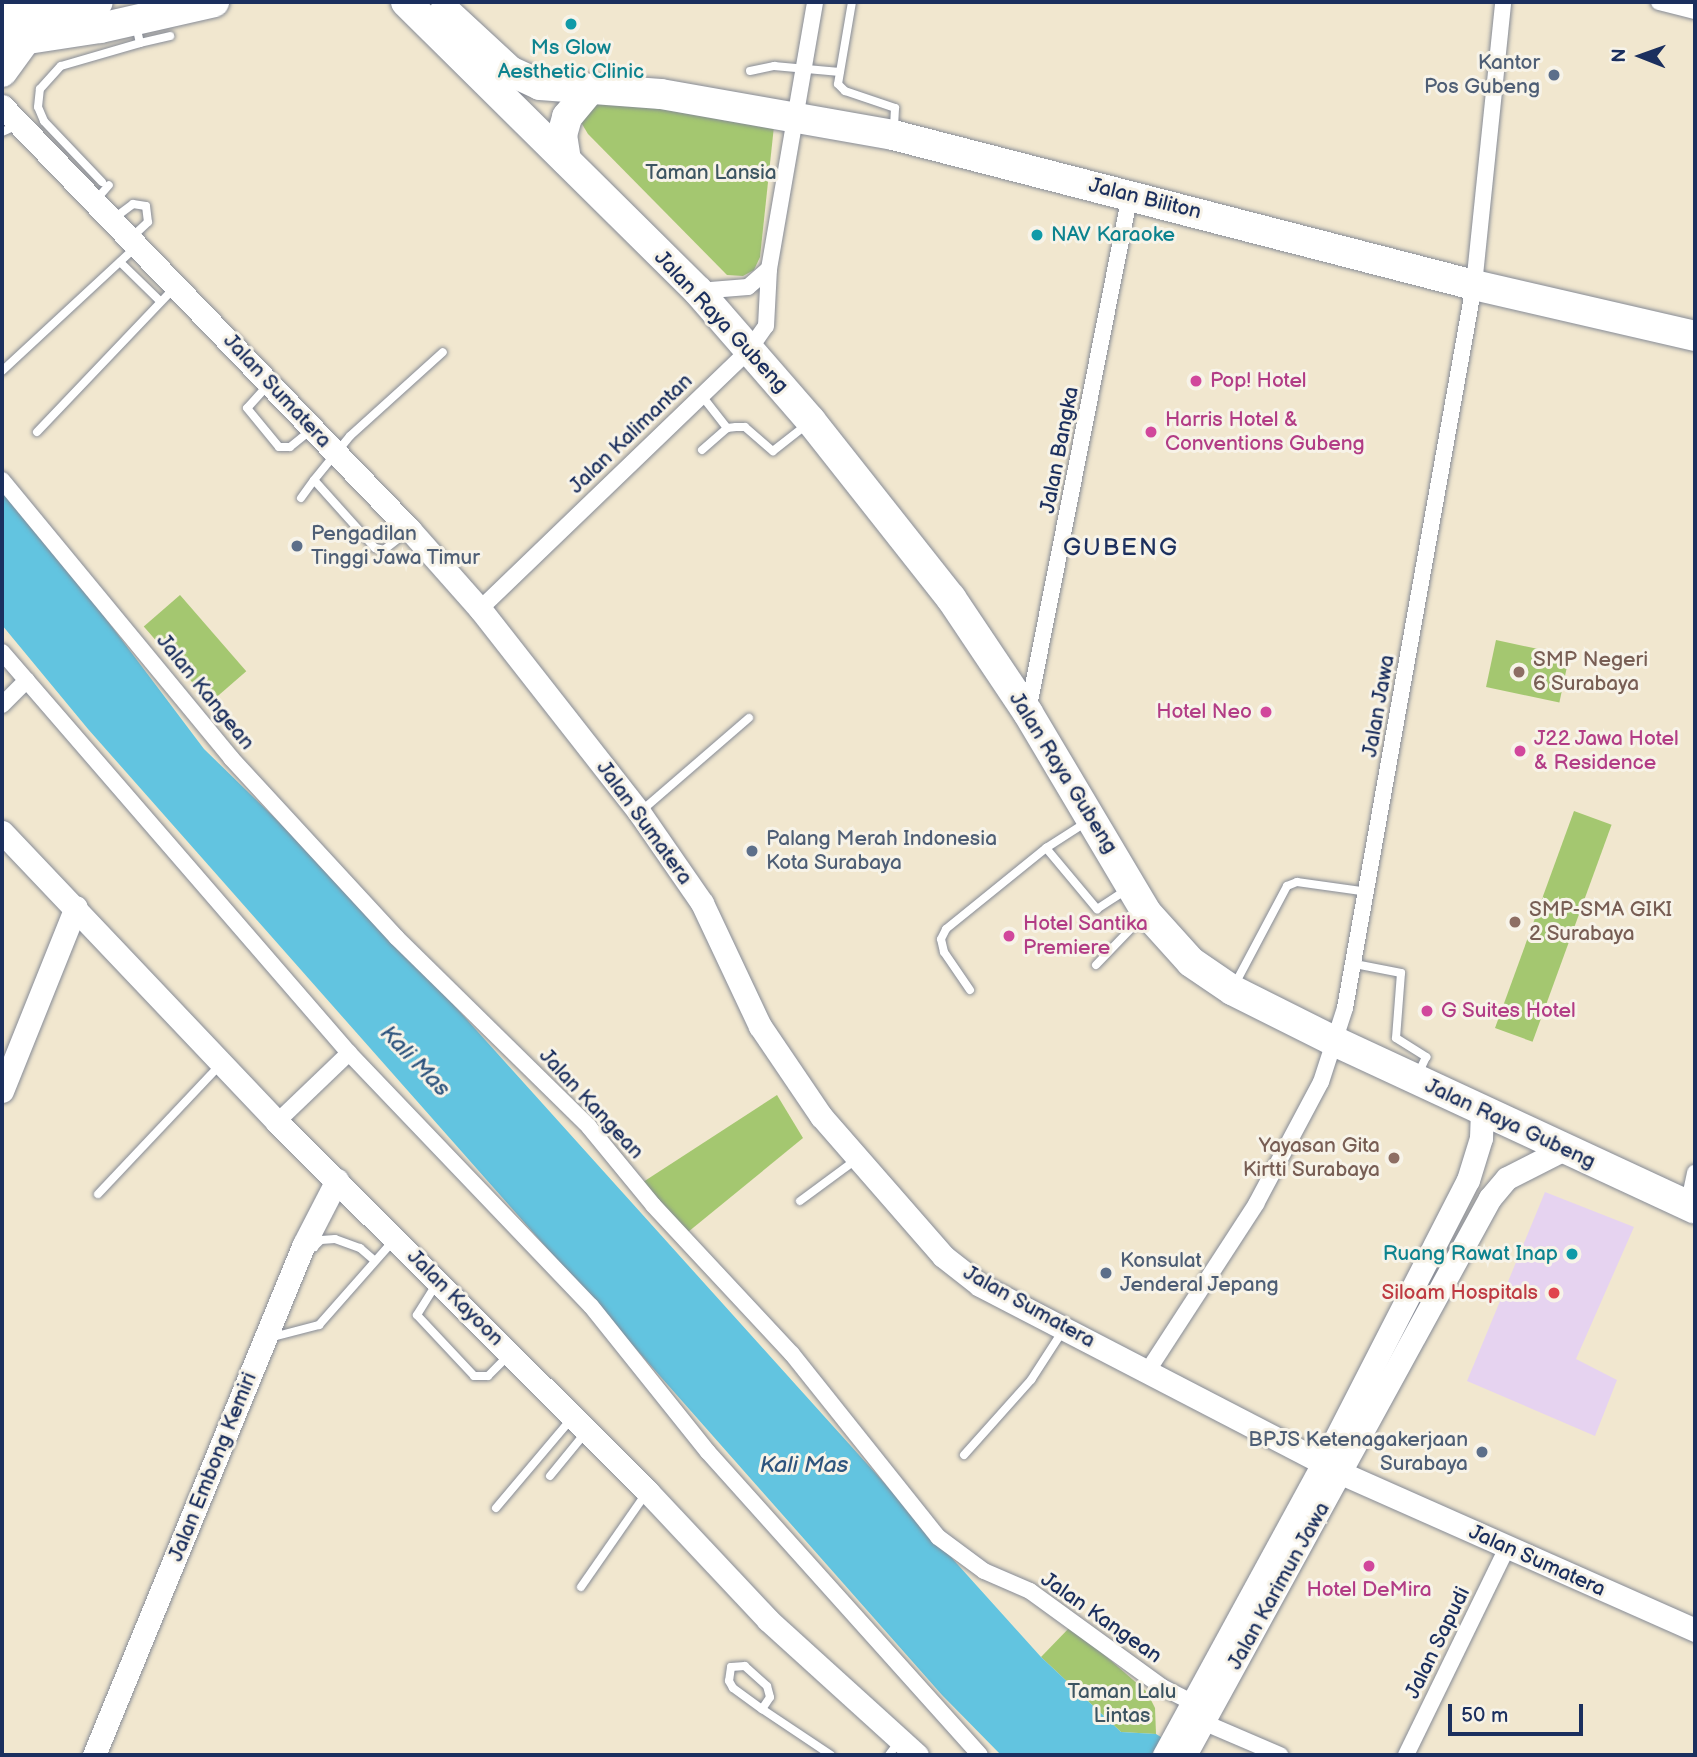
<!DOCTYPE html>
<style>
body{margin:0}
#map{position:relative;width:1697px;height:1757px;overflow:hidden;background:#f1e7cf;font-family:"Balsamiq Sans",sans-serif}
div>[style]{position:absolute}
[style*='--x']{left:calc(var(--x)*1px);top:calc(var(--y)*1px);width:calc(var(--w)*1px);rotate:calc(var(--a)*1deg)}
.built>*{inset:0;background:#e6d3f0}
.green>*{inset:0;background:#a4c770;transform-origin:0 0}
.water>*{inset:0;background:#62c4e0}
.roads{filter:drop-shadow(0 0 2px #868b96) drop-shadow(0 0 2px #868b96)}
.lane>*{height:8px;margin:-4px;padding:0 4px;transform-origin:4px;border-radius:4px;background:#fff}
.street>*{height:16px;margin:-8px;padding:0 8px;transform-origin:8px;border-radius:8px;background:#fff}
.secondary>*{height:23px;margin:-11.5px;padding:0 11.5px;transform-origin:11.5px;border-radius:11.5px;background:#fff}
.highway>*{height:30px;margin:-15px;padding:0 15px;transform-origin:15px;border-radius:15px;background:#fff}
.dots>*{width:19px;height:19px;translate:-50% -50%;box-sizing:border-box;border:4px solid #f7f3e8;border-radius:50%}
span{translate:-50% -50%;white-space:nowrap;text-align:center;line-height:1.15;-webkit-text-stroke:6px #f7f3e8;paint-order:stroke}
.culture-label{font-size:21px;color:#0d838f}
.left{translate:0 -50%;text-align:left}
.right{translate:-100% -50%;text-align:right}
.service-label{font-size:21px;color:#4e5e75}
.park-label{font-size:21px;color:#3d5562}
.street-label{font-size:21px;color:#1b2f5e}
.hotel-label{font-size:21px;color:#b23c85}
.education-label{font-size:21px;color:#785e54}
.health-label{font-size:21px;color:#be3a42}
.water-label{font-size:23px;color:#2d547e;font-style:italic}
.quarter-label{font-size:24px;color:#1b2f5e;letter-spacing:2px}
.frame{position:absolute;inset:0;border:4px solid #1b2f5e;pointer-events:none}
.north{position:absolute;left:1606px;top:21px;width:70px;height:70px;-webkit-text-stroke:5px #f7f3e8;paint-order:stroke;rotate:271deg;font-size:19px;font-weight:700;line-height:28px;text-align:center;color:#1b2f5e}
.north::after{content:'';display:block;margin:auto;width:24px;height:32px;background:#1b2f5e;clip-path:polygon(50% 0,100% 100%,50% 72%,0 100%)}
.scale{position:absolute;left:1448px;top:1704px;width:135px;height:32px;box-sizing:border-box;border:4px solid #1b2f5e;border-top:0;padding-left:9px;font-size:21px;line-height:24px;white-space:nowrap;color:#1b2f5e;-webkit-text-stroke:5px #f7f3e8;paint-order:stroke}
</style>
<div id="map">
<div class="built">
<i style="clip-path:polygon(1545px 1192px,1634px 1227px,1576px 1359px,1617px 1380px,1595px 1436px,1467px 1381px)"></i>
</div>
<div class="green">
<i style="clip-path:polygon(588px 101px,766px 118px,774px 126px,760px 257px,754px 270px,743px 276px,727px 275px,588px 134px,579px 119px)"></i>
<i style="left:180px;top:595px;width:101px;height:48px;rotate:49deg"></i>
<i style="left:1496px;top:640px;width:75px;height:48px;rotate:12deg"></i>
<i style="left:1574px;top:811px;width:40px;height:231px;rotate:20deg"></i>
<i style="clip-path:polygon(777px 1095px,803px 1138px,688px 1232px,640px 1184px)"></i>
<i style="clip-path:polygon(1071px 1626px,1147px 1692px,1155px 1708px,1156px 1734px,1121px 1732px,1041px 1657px)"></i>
</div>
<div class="water">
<i style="clip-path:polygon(2px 492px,33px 522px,204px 749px,360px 901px,1041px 1657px,1121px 1732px,1156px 1734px,1190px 1755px,1001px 1755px,942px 1695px,88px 729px,2px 625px)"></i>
</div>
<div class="roads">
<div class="lane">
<i style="--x:852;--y:2;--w:83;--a:99.7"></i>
<i style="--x:838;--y:84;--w:10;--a:45"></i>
<i style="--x:845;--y:91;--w:53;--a:18.8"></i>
<i style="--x:895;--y:108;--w:22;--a:93"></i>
<i style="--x:140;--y:43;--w:31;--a:-13"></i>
<i style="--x:750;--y:71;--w:25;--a:-12"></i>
<i style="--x:774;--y:66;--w:66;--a:5.2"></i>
<i style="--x:2;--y:132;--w:17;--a:-24"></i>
<i style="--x:102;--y:182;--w:84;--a:-133.6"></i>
<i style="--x:44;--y:121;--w:15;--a:-113"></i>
<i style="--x:38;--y:107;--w:18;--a:-84"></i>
<i style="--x:40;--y:89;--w:31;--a:-48"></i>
<i style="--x:61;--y:66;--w:82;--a:-16.2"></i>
<i style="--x:140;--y:43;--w:17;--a:-103"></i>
<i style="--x:95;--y:201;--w:21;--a:-49"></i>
<i style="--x:113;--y:219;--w:25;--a:-37"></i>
<i style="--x:133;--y:204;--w:13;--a:9"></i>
<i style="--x:146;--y:206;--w:16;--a:83"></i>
<i style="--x:148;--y:222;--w:22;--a:137"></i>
<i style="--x:120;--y:262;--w:56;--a:44.3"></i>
<i style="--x:2;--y:371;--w:183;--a:-42.8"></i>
<i style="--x:268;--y:385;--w:31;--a:132"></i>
<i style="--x:247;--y:408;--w:50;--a:50.6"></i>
<i style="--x:279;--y:447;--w:11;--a:0"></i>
<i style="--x:290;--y:447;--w:27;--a:-39"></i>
<i style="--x:702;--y:396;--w:41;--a:52"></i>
<i style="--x:37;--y:432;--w:200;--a:-46.4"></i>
<i style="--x:702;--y:450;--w:33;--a:-41"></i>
<i style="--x:727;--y:428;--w:9;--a:-6"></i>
<i style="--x:736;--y:427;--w:9;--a:0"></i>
<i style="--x:745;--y:427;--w:37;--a:41"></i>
<i style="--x:773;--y:451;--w:42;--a:-38.2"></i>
<i style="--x:301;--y:498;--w:22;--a:-54"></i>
<i style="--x:408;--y:531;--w:31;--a:142"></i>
<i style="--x:384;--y:550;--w:9;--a:-167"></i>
<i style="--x:375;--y:548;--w:91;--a:-131.9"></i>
<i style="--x:314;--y:480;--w:57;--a:-50.7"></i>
<i style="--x:350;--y:436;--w:125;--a:-42.1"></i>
<i style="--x:640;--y:812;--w:144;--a:-40.8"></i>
<i style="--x:1085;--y:823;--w:46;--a:147.3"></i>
<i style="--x:1046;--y:848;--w:80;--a:50.1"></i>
<i style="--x:1097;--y:909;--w:35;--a:-33"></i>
<i style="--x:1355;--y:964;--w:47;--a:11.1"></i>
<i style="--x:1401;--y:973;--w:65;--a:94.4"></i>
<i style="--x:1396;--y:1038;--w:36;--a:32"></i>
<i style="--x:1426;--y:1057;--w:19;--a:115"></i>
<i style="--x:1096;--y:965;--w:66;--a:-46.2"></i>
<i style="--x:1235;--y:984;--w:111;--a:-62"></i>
<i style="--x:1287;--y:886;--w:11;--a:-22"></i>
<i style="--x:1297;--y:882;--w:72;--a:8"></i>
<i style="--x:970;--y:990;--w:46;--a:-124.4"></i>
<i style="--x:944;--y:952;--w:13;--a:-103"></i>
<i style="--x:941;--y:939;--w:11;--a:-63"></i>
<i style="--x:946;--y:929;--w:129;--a:-39"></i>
<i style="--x:98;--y:1194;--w:179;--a:-46.6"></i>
<i style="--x:800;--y:1201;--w:71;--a:-36.4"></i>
<i style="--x:306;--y:1244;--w:9;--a:21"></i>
<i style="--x:314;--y:1247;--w:10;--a:-45"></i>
<i style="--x:321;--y:1240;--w:14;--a:-4"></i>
<i style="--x:335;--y:1239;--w:27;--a:20"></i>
<i style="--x:360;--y:1248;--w:18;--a:41"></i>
<i style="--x:437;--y:1283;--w:38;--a:122"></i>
<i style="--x:417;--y:1315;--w:83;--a:46.9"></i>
<i style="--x:474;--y:1376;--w:14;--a:0"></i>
<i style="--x:488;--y:1376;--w:28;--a:-45"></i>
<i style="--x:269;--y:1338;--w:52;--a:-14.6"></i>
<i style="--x:319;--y:1325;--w:113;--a:-48.6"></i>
<i style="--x:964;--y:1455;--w:101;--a:-48.2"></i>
<i style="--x:1031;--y:1380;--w:61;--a:-57.1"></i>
<i style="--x:550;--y:1476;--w:57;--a:-50.7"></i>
<i style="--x:496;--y:1508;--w:118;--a:-49.8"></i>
<i style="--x:581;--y:1587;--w:116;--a:-55.2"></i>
<i style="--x:762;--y:1709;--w:14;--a:-56"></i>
<i style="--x:770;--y:1697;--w:11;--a:-105"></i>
<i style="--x:767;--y:1686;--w:30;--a:-138"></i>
<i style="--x:745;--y:1666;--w:14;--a:176"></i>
<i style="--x:731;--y:1667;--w:14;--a:98"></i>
<i style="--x:729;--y:1681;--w:8;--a:60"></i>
<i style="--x:733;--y:1688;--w:36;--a:36"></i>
<i style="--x:762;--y:1709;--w:83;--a:33.7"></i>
<i style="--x:889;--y:1755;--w:15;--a:-53"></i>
</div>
<div class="street">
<i style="--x:1659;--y:2;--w:37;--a:14"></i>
<i style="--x:698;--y:291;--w:50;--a:-4.6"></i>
<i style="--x:748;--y:287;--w:28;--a:-41"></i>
<i style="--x:2;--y:480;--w:360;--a:50.5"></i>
<i style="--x:231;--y:758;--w:245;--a:47.3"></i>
<i style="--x:397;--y:938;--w:269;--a:44.5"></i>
<i style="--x:589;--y:1127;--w:101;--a:50.6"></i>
<i style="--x:653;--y:1205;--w:204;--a:47"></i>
<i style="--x:792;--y:1354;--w:234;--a:51.4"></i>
<i style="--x:938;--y:1537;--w:57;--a:36.5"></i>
<i style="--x:984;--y:1571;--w:50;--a:23.5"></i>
<i style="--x:1030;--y:1591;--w:163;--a:36"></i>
<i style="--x:1162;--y:1687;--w:35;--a:27"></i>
<i style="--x:480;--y:609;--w:373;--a:-43.9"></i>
<i style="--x:749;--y:350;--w:29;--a:-55"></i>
<i style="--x:766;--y:326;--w:57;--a:-87"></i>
<i style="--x:769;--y:269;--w:271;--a:-80.2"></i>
<i style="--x:2;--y:652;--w:530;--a:49.13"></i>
<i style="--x:349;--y:1053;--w:350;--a:46.3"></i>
<i style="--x:591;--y:1306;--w:187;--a:51.3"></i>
<i style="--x:708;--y:1452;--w:407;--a:48.1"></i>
<i style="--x:2;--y:705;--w:35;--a:-45"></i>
<i style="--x:1028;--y:711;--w:526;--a:-78.82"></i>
<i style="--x:277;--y:1122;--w:100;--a:-43.8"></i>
<i style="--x:1688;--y:1206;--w:34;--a:-78"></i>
<i style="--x:1149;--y:1369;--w:197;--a:-57"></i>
<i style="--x:1256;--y:1204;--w:138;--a:-62"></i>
<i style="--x:1321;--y:1082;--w:78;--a:-72"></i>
<i style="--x:1345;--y:1008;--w:734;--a:-79.88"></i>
<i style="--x:1474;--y:285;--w:284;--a:-84.1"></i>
<i style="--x:1203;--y:1722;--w:84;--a:23.2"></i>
<i style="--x:1406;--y:1755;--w:230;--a:-64"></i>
</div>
<div class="secondary">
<i style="--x:2;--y:106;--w:588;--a:46.1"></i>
<i style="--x:410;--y:530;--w:106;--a:48.5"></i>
<i style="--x:480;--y:609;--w:258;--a:51.9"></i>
<i style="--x:639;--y:812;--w:111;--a:55.3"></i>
<i style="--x:702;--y:903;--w:136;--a:64.8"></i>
<i style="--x:760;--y:1026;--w:109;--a:55.9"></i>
<i style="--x:821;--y:1116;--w:186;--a:48.9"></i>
<i style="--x:943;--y:1256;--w:47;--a:38.1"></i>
<i style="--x:980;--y:1285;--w:386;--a:27.4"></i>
<i style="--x:2;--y:832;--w:400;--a:46.5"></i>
<i style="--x:277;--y:1122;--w:524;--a:44.92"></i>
<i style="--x:648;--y:1492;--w:175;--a:46.8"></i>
<i style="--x:768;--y:1620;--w:201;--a:42.2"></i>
<i style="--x:2;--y:1091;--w:198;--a:-68.1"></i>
<i style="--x:1341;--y:1473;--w:387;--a:23.9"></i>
<i style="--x:94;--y:1755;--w:552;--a:-67.66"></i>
<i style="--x:304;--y:1244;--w:72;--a:-62.7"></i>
<i style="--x:1164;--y:1755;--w:332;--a:-61.4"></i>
<i style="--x:1323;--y:1463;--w:318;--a:-62.9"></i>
<i style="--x:1468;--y:1180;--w:44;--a:-72.8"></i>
<i style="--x:1481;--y:1138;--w:25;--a:-88"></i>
<i style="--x:1185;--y:1755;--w:635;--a:-61.3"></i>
<i style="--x:1490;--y:1198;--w:26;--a:-50"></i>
<i style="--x:1507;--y:1178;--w:62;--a:-27"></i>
</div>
<div class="highway">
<i style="--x:406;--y:2;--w:411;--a:44.7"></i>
<i style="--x:698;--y:291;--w:172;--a:49"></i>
<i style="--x:811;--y:421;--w:226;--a:51.7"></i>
<i style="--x:951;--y:598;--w:138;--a:56.2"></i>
<i style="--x:1028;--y:713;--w:231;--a:59.3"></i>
<i style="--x:1146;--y:912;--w:67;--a:48"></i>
<i style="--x:1191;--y:962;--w:50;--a:34.3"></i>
<i style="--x:1232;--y:990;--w:116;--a:26.6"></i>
<i style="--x:1336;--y:1042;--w:396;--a:24.9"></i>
<i style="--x:445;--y:11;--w:88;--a:42.7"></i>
<i style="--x:510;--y:71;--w:33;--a:25"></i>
<i style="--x:540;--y:85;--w:121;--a:4.3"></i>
<i style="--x:661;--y:94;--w:236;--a:10"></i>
<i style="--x:893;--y:135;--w:600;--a:14.48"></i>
<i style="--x:1474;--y:285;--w:227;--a:13"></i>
<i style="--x:2;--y:18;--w:97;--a:-9.5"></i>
<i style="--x:2;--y:43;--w:99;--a:-8.7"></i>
<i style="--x:100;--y:28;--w:117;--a:-12.8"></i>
<i style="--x:2;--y:72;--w:41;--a:-54"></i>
<i style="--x:566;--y:160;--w:25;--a:-99"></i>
<i style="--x:562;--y:135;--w:19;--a:-74"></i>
<i style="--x:567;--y:117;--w:34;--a:-50"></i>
</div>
</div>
<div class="dots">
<i style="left:571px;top:24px;background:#0f9aa8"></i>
<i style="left:1554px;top:75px;background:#5c6f8a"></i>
<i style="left:1037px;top:235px;background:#0f9aa8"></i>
<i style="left:1196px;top:381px;background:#d1479c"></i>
<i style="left:1151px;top:432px;background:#d1479c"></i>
<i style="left:297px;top:546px;background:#5c6f8a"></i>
<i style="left:1519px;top:672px;background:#8d6e63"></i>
<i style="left:1266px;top:712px;background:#d1479c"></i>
<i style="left:1520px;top:751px;background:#d1479c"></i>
<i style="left:752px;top:851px;background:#5c6f8a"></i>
<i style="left:1515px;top:922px;background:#8d6e63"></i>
<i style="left:1009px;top:936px;background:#d1479c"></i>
<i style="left:1427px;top:1011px;background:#d1479c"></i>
<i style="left:1394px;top:1158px;background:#8d6e63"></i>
<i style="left:1572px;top:1254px;background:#0f9aa8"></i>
<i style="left:1106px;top:1273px;background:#5c6f8a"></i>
<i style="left:1554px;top:1293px;background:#e0444e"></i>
<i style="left:1482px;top:1452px;background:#5c6f8a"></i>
<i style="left:1369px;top:1566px;background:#d1479c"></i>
</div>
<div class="culture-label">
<span style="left:571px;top:60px">Ms Glow<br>Aesthetic Clinic</span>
<span class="left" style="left:1051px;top:235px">NAV Karaoke</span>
<span class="right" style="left:1558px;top:1254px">Ruang Rawat Inap</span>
</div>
<div class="service-label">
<span class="right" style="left:1540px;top:75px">Kantor<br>Pos Gubeng</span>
<span class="left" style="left:311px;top:546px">Pengadilan<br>Tinggi Jawa Timur</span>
<span class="left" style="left:766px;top:851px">Palang Merah Indonesia<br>Kota Surabaya</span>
<span class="left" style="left:1120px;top:1273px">Konsulat<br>Jenderal Jepang</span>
<span class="right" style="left:1468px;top:1452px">BPJS Ketenagakerjaan<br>Surabaya</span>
</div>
<div class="park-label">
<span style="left:711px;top:173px">Taman Lansia</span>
<span style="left:1122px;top:1704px">Taman Lalu<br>Lintas</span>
</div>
<div class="street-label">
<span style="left:1145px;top:199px;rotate:14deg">Jalan Biliton</span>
<span style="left:721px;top:322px;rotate:47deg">Jalan Raya Gubeng</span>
<span style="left:277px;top:391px;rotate:47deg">Jalan Sumatera</span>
<span style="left:631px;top:434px;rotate:-44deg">Jalan Kalimantan</span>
<span style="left:1060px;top:450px;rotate:-79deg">Jalan Bangka</span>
<span style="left:205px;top:692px;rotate:51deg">Jalan Kangean</span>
<span style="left:1379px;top:706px;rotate:-80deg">Jalan Jawa</span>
<span style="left:1063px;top:773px;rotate:58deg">Jalan Raya Gubeng</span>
<span style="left:644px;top:823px;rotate:54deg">Jalan Sumatera</span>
<span style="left:591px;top:1104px;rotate:47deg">Jalan Kangean</span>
<span style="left:1510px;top:1124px;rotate:25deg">Jalan Raya Gubeng</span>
<span style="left:455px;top:1298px;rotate:45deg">Jalan Kayoon</span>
<span style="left:1029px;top:1307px;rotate:29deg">Jalan Sumatera</span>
<span style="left:213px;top:1467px;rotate:-68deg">Jalan Embong Kemiri</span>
<span style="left:1537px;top:1561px;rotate:24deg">Jalan Sumatera</span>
<span style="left:1279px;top:1586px;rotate:-61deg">Jalan Karimun Jawa</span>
<span style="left:1101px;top:1618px;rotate:35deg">Jalan Kangean</span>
<span style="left:1438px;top:1643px;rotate:-64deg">Jalan Sapudi</span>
</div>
<div class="hotel-label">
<span class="left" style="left:1210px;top:381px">Pop! Hotel</span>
<span class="left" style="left:1165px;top:432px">Harris Hotel &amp;<br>Conventions Gubeng</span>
<span class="right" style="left:1252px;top:712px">Hotel Neo</span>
<span class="left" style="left:1534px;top:751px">J22 Jawa Hotel<br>&amp; Residence</span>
<span class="left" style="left:1023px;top:936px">Hotel Santika<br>Premiere</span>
<span class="left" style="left:1441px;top:1011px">G Suites Hotel</span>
<span style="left:1369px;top:1590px">Hotel DeMira</span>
</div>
<div class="education-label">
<span class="left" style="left:1533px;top:672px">SMP Negeri<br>6 Surabaya</span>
<span class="left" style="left:1529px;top:922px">SMP-SMA GIKI<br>2 Surabaya</span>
<span class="right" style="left:1380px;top:1158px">Yayasan Gita<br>Kirtti Surabaya</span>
</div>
<div class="health-label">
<span class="right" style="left:1538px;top:1293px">Siloam Hospitals</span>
</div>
<div class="water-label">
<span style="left:415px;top:1061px;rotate:46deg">Kali Mas</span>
<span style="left:804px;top:1465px">Kali Mas</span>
</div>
<div class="quarter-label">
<span style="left:1121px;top:548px">GUBENG</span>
</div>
<div class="frame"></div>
<div class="north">N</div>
<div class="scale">50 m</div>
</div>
